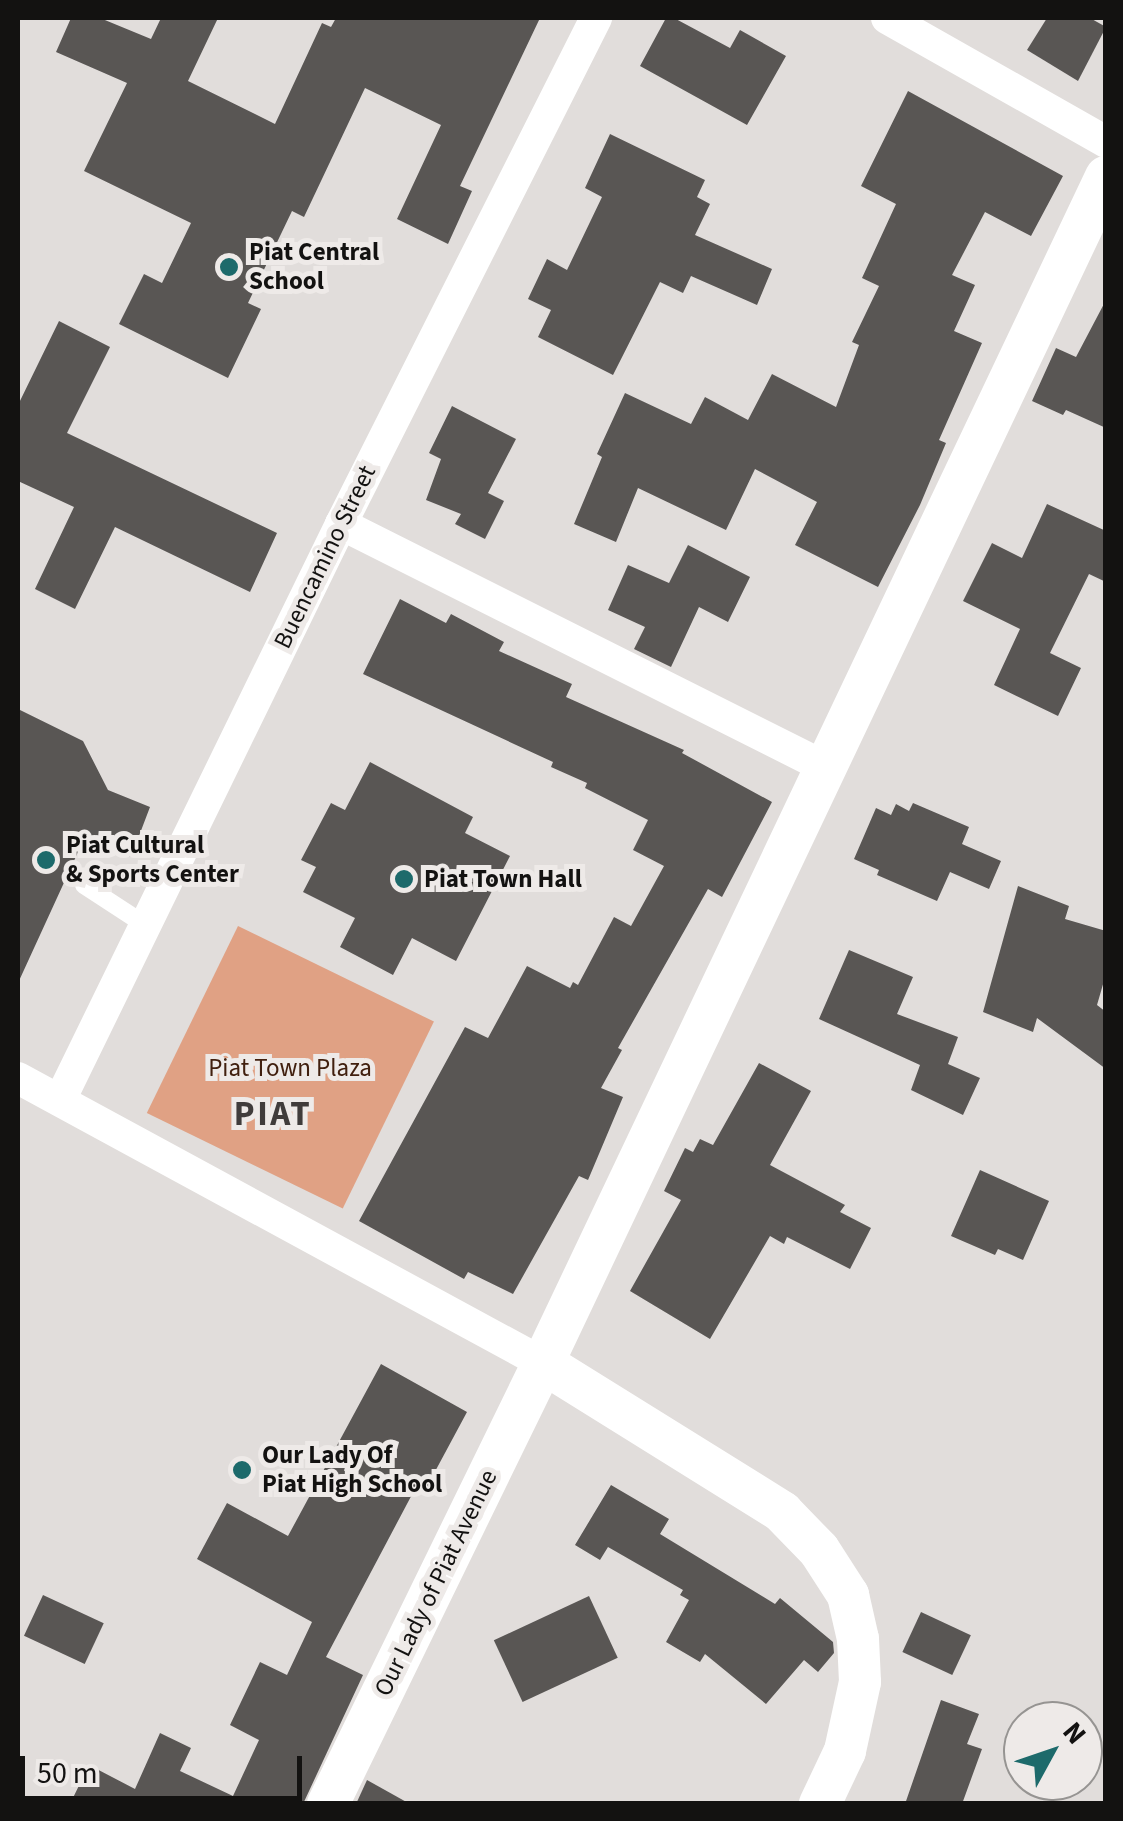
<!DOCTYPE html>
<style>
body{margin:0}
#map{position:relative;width:1123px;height:1821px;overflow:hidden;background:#e1dddb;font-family:"Source Sans 3",sans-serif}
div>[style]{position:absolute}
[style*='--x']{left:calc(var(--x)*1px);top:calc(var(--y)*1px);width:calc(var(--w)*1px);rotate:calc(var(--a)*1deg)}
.green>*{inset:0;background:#e0a184;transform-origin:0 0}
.building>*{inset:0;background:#595654;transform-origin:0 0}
.service>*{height:18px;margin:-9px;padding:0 9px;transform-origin:9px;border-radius:9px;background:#fff}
.minor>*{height:32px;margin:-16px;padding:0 16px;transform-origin:16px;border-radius:16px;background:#fff}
.tertiary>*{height:42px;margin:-21px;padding:0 21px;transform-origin:21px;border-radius:21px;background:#fff}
.dots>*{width:28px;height:28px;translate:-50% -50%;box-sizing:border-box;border:5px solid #eeeae8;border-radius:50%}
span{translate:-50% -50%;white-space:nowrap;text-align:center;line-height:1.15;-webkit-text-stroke:10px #eeeae8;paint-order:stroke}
.poi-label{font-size:25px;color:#131211;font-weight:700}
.left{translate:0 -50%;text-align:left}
.street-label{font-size:25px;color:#131211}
.park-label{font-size:25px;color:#41200f}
.district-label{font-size:35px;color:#403c3b;font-weight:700;letter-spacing:2.5px}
.frame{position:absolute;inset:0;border:20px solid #131211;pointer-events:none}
.north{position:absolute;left:1003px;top:1701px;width:100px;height:100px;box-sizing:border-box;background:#eeeae8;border:2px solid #969492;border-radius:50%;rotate:50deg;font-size:28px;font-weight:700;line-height:40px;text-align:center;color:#131211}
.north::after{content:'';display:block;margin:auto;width:35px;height:45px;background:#1d6a6b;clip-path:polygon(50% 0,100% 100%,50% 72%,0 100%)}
.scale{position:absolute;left:20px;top:1756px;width:282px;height:45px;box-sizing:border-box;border:5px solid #131211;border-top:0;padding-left:12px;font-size:30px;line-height:35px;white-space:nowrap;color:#131211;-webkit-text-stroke:8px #eeeae8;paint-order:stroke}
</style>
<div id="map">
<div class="green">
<i style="left:238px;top:926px;width:218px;height:208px;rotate:26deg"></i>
</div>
<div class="building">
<i style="clip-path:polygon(71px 18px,100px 18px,151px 39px,161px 18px,218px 18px,188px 81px,275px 124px,322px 23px,331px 27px,336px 18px,540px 18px,460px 186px,472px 191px,448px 244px,397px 219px,441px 125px,365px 88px,304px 217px,292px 211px,248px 303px,261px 309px,228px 378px,119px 324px,144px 274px,162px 283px,191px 223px,84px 171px,127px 83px,56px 52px)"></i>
<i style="clip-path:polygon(666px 18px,674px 18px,730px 48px,740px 30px,786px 56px,747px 125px,640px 66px)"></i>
<i style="clip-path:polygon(1047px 18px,1090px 18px,1106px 27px,1078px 81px,1027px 50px)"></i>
<i style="clip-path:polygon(908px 91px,1063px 176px,1031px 236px,985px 212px,952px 275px,975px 285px,954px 331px,982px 343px,939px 440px,946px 443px,920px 505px,878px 587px,795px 545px,817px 502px,755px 469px,726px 530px,638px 488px,616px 542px,574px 524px,602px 457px,597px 454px,625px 393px,691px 424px,705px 397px,748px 420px,772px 374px,836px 407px,859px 345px,852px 342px,879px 286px,862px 278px,896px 204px,861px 186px)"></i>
<i style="clip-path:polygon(610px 134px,705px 180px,697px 197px,710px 204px,695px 235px,772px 269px,757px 305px,691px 276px,683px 293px,660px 282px,613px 375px,538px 337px,551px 310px,528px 299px,547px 259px,567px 270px,602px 197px,585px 188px)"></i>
<i style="clip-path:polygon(1106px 300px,1106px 428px,1066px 410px,1063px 415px,1032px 401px,1056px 348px,1076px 357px)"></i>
<i style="clip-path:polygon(59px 321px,110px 347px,67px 433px,277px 533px,250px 592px,115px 527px,75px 609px,35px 589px,74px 507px,18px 481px,18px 405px)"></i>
<i style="clip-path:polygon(452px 406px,516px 439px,488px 493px,504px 501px,485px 539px,455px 524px,461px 514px,426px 500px,441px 459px,429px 453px)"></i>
<i style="clip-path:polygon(1047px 504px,1106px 531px,1106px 582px,1089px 574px,1050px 653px,1081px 668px,1058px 716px,994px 685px,1020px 629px,963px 601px,992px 543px,1022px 558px)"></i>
<i style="clip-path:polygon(688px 545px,750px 577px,728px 622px,699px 607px,671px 667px,634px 649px,645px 627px,608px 610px,628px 565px,669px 583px)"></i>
<i style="clip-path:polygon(400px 599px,446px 623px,451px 614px,504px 642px,499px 651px,572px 684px,566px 697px,684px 750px,682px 753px,772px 802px,722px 897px,708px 889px,618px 1048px,622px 1050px,601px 1088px,623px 1097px,588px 1180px,579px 1176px,513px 1294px,468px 1272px,464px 1279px,359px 1221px,465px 1027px,488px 1038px,527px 966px,570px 988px,573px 982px,578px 985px,614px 917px,631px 926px,664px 866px,633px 850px,648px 820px,585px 788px,587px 783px,551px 767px,553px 762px,363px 674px)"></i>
<i style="clip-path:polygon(18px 709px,83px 741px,108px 790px,150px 807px,131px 857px,84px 839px,18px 983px)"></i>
<i style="clip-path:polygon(370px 762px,473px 817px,465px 833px,510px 856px,456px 961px,412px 938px,393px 975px,340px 947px,355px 918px,303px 892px,316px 867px,301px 860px,331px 803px,345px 810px)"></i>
<i style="clip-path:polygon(913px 803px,969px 827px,962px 844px,1001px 861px,989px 889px,950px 872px,937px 901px,877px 875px,879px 870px,854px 859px,876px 808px,891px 815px,896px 804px,909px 811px)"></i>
<i style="clip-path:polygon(1018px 886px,1069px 906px,1065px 919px,1106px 931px,1106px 974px,1097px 1005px,1106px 1012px,1106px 1069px,1037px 1018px,1033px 1032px,983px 1012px)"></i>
<i style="clip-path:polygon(849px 950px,913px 977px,897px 1014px,958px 1037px,948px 1064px,980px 1078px,963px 1115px,911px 1090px,920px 1065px,819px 1019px)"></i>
<i style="clip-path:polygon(759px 1063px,811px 1091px,770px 1165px,845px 1205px,840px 1212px,871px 1228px,850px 1269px,787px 1237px,784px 1244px,770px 1236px,710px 1339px,630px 1291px,681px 1200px,664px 1191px,685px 1148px,693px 1152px,700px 1139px,713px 1145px)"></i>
<i style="clip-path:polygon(980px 1170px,1049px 1201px,1023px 1260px,998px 1249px,995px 1255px,951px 1236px)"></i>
<i style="clip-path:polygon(381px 1364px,467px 1412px,424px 1492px,416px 1487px,326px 1657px,363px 1675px,303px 1804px,70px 1804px,89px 1765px,135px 1789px,160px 1733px,191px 1748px,180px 1771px,233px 1796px,259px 1740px,230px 1725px,260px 1662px,287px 1675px,312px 1622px,197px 1559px,227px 1503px,288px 1536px)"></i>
<i style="clip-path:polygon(611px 1485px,669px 1519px,660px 1534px,775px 1604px,780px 1598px,833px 1642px,834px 1653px,818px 1672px,804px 1660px,766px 1704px,705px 1654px,700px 1662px,666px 1642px,689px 1600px,680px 1595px,683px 1590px,608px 1547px,600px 1560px,575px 1545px)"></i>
<i style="left:43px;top:1595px;width:67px;height:45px;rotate:25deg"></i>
<i style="left:589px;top:1596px;width:68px;height:105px;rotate:65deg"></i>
<i style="left:921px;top:1612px;width:55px;height:44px;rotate:25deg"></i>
<i style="clip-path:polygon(941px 1700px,979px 1714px,967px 1744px,982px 1749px,962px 1804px,905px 1804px)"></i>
<i style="clip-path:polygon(367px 1780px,410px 1804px,356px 1804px)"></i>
</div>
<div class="service">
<i style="--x:84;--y:885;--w:75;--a:33.1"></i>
</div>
<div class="minor">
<i style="--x:887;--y:18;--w:252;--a:29.5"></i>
<i style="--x:341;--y:524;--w:539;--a:26.66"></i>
<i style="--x:18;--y:1078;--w:597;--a:28.5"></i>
<i style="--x:60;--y:1100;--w:641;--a:-63.99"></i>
<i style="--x:341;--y:524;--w:567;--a:-63.25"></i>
</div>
<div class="tertiary">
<i style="--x:543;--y:1363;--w:282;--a:31.9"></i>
<i style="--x:782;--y:1512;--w:53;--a:45.8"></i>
<i style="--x:819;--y:1550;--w:54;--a:57.2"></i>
<i style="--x:848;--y:1595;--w:45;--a:77.2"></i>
<i style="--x:858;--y:1639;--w:43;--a:87.3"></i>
<i style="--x:860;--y:1682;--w:71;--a:102.3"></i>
<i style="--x:845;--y:1751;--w:59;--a:115.3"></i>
<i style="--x:328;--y:1804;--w:491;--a:-64"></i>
<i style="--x:543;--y:1363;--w:1313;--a:-64.61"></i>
</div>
<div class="dots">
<i style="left:229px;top:267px;background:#1d6a6b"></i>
<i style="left:46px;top:860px;background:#1d6a6b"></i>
<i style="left:404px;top:879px;background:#1d6a6b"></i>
<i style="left:242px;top:1470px;background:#1d6a6b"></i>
</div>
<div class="poi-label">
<span class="left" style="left:249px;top:267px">Piat Central<br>School</span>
<span class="left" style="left:66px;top:860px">Piat Cultural<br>&amp; Sports Center</span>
<span class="left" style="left:424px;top:879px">Piat Town Hall</span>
<span class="left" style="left:262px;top:1470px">Our Lady Of<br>Piat High School</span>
</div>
<div class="street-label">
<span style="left:325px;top:557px;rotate:-64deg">Buencamino Street</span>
<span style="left:436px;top:1583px;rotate:-64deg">Our Lady of Piat Avenue</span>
</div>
<div class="park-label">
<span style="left:290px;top:1068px">Piat Town Plaza</span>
</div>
<div class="district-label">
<span style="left:273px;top:1114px">PIAT</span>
</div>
<div class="frame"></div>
<div class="north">N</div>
<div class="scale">50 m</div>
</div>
